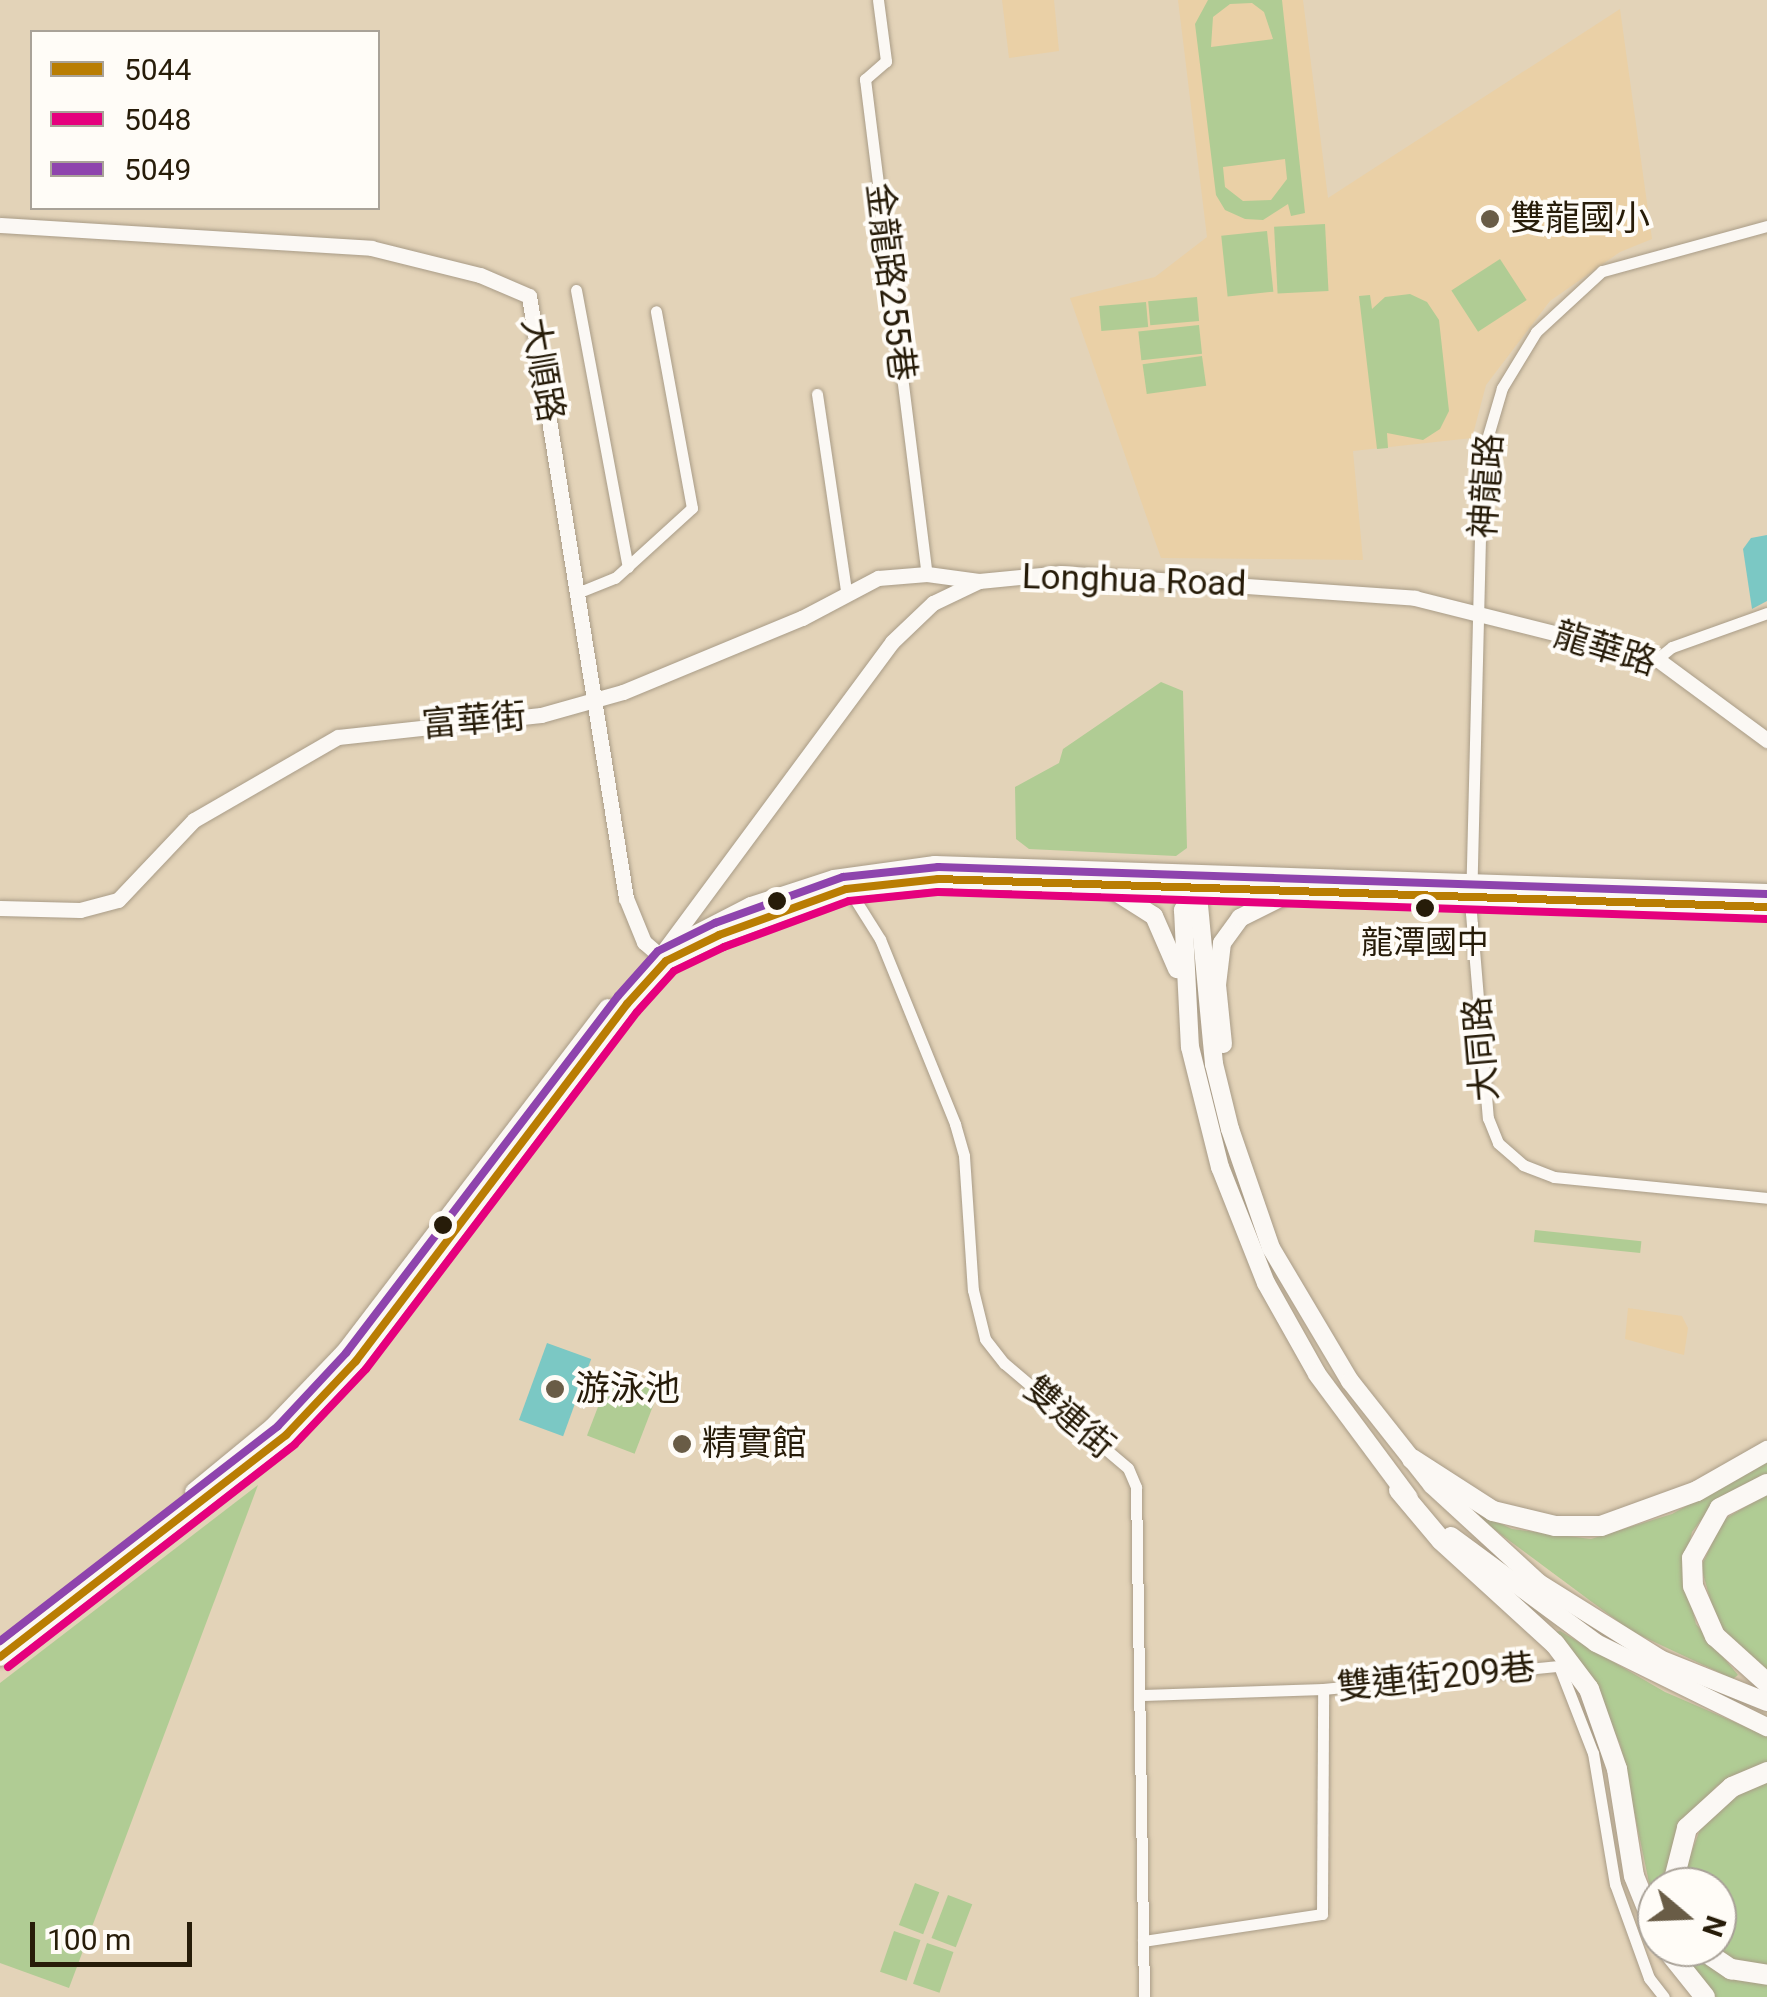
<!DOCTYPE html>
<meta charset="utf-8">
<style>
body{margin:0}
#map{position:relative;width:1767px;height:1997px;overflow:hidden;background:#e3d3b8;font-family:Roboto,"Noto Sans TC",sans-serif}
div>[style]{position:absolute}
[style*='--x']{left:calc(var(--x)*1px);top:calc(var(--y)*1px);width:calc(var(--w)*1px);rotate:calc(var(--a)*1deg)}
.built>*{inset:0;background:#ead0a6}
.green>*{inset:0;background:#b0cc94;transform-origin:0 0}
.water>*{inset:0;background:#7bc8c4;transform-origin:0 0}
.roads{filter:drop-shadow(0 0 2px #a99c87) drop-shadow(0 0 2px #a99c87)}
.minor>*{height:11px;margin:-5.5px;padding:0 5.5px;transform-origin:5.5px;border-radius:5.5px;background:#fbf8f4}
.tertiary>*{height:15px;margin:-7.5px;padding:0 7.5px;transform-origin:7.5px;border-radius:7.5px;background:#fbf8f4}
.secondary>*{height:18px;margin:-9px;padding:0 9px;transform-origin:9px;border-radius:9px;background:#fbf8f4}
.motorway>*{height:20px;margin:-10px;padding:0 10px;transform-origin:10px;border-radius:10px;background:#fbf8f4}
.bus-1>*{height:8px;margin:-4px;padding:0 4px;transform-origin:4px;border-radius:4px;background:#b97d03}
.bus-2>*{height:8px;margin:-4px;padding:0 4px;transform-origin:4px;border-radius:4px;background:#e5007d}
.bus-3>*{height:8px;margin:-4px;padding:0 4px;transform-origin:4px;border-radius:4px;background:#8e44ad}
.dots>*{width:28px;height:28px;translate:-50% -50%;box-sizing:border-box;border:5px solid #fffcf7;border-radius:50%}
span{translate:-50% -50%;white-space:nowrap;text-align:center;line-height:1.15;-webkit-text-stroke:8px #fffcf7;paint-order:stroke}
.bus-label{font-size:32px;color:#271c09}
.poi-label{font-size:35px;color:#271c09}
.left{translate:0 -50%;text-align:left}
.street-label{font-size:35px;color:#271c09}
.legend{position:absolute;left:30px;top:30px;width:350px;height:180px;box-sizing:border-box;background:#fffcf7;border:2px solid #a9a298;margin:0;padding:12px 18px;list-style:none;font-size:30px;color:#271c09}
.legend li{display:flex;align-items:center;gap:20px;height:50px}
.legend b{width:50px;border:2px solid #a9a298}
.north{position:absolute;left:1637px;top:1867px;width:100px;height:100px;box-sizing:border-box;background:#fffcf7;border:2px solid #a9a298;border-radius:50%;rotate:109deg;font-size:28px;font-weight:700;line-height:40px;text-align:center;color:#271c09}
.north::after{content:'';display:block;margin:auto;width:35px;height:45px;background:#695c46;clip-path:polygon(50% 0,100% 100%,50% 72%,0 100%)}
.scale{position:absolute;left:30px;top:1922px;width:162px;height:45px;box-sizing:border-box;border:5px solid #271c09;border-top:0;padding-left:12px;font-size:30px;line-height:35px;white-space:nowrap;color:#271c09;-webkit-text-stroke:8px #fffcf7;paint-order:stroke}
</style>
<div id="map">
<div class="built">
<i style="clip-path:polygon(1002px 0,1054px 0,1059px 51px,1009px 58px)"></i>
<i style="clip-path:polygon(1178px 0,1303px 0,1328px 198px,1620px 9px,1652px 239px,1620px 252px,1550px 301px,1486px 385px,1472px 438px,1353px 451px,1363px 560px,1161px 558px,1070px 298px,1155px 277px,1207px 237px)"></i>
<i style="clip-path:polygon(1628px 1308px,1682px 1316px,1688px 1328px,1684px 1355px,1625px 1339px)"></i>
</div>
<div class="green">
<i style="clip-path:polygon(evenodd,1208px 0,1282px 0,1305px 213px,1291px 216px,1288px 204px,1263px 220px,1245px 219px,1225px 210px,1216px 195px,1195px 24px,1208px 0,1252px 3px,1264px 12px,1273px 39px,1211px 47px,1213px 17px,1230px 4px,1252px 3px,1208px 0,1285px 159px,1287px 179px,1271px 200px,1243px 201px,1225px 187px,1223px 167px,1285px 159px)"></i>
<i style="left:1325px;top:224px;width:67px;height:51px;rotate:87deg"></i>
<i style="left:1267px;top:231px;width:61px;height:46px;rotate:84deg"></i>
<i style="left:1500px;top:259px;width:49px;height:58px;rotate:57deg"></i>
<i style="clip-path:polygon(1410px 294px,1427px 302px,1439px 320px,1449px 411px,1440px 429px,1423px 440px,1387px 433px,1388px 448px,1377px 449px,1359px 296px,1370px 295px,1372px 309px,1385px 297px)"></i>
<i style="left:1197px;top:297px;width:24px;height:49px;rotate:85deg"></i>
<i style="left:1146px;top:302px;width:25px;height:47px;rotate:85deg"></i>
<i style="left:1199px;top:325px;width:29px;height:61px;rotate:84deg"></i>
<i style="left:1202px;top:356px;width:30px;height:60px;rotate:82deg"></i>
<i style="clip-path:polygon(1161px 682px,1183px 691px,1187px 848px,1176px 856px,1029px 849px,1016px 839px,1015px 787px,1059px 763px,1063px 749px)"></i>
<i style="left:1535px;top:1230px;width:107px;height:12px;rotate:6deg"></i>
<i style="left:611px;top:1373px;width:51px;height:67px;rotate:21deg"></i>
<i style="clip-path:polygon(1767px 1461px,1767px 1477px,1711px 1507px,1692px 1532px,1683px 1571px,1696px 1624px,1738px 1675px,1733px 1679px,1631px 1631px,1460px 1504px,1512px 1529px,1591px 1539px,1672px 1514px)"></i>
<i style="clip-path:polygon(258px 1485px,69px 1988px,0 1963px,0 1683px)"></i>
<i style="clip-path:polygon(1767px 1494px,1767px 1673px,1719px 1630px,1701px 1567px,1723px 1520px)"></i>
<i style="clip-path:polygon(1560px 1631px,1665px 1692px,1767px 1736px,1767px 1763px,1717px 1786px,1677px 1829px,1664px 1887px,1657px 1887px,1657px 1921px,1620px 1744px,1583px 1669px,1551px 1633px)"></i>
<i style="clip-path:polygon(1767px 1783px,1767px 1968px,1738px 1963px,1711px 1947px,1717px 1947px,1717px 1887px,1679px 1887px,1703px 1821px,1737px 1794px)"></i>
<i style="left:915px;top:1883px;width:26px;height:45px;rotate:21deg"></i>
<i style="left:948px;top:1895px;width:26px;height:46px;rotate:21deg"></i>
<i style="left:894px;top:1931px;width:28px;height:43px;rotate:19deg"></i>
<i style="left:927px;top:1943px;width:28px;height:43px;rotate:19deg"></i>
<i style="clip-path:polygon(1673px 1947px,1688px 1947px,1728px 1977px,1767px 1983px,1767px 1997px,1716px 1997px)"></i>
</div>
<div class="water">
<i style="clip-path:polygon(1767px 535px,1767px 601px,1752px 609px,1743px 549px,1751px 538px)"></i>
<i style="left:547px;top:1343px;width:47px;height:82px;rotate:20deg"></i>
</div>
<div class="roads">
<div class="minor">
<i style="--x:878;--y:0;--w:62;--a:82.5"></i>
<i style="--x:886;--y:61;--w:28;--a:139"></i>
<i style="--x:865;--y:79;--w:499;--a:82.9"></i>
<i style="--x:1767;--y:226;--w:171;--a:164.7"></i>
<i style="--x:1602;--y:271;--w:90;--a:137.3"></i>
<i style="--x:1536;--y:332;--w:66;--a:121.3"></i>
<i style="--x:1502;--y:388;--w:71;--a:106.4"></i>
<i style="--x:1482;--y:456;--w:457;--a:91.4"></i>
<i style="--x:1471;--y:913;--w:206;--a:85.3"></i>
<i style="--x:1488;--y:1118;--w:27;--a:68"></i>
<i style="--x:1498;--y:1143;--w:33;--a:41"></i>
<i style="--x:1523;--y:1165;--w:33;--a:21"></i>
<i style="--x:1554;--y:1177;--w:214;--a:5.6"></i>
<i style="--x:576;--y:290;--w:282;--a:79.4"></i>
<i style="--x:817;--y:394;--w:199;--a:81.6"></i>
<i style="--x:582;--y:591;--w:35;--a:-22"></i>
<i style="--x:615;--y:578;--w:104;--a:-42.3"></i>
<i style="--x:692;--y:508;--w:200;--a:-100.4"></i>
<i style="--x:1657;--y:659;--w:19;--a:-39"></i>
<i style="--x:1672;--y:647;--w:101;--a:-19.7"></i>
<i style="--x:846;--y:885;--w:64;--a:57.8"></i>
<i style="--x:880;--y:939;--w:200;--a:67.9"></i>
<i style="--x:955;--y:1124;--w:33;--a:74"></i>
<i style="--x:964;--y:1156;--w:134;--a:86.2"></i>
<i style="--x:973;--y:1290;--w:50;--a:76.2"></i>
<i style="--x:985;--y:1339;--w:31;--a:52"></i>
<i style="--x:1004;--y:1363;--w:162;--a:40.3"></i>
<i style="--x:1128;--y:1468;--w:21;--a:67"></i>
<i style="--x:1136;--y:1487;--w:510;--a:89.1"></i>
<i style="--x:1143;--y:1695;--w:180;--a:-1.9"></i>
<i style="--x:1323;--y:1689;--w:237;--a:-5.6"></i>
<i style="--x:1559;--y:1666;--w:93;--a:68.7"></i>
<i style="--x:1593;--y:1753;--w:133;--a:80.5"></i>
<i style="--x:1615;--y:1884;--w:100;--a:70.1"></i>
<i style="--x:1649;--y:1978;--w:24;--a:52"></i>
<i style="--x:1143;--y:1941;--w:181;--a:-8.6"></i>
<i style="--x:1322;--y:1914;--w:225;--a:-89.7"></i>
</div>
<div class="tertiary">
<i style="--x:0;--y:225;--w:372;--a:3.5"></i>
<i style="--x:371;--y:248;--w:112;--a:13.9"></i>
<i style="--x:480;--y:275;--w:53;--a:23.2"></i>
<i style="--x:529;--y:296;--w:610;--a:80.85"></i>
<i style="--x:626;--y:898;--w:48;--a:67.8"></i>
<i style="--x:644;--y:942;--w:29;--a:41"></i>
<i style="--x:0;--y:908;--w:80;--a:1.4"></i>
<i style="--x:80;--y:910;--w:39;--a:-15"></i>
<i style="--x:118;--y:900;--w:110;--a:-46.5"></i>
<i style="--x:194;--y:820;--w:166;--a:-30"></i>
<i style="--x:338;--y:737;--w:204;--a:-6.2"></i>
<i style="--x:541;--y:715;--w:85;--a:-15.7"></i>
<i style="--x:623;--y:692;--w:194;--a:-22.5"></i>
<i style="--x:802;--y:618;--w:86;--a:-27.8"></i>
<i style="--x:878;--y:578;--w:49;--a:-4.7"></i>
<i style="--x:927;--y:574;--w:52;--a:7.7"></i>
<i style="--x:662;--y:953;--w:387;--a:-53.5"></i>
<i style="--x:892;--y:642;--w:57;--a:-43.6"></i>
<i style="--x:933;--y:603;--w:51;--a:-25.6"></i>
<i style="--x:979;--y:581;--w:81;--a:-5.6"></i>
<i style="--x:1060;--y:573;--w:356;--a:4"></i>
<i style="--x:1415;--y:598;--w:250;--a:14.1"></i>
<i style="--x:1657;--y:659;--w:137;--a:36.4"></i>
</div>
<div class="secondary">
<i style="--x:1197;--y:884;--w:30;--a:118"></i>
<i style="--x:1183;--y:910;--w:137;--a:87.1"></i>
<i style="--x:1190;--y:1047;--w:124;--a:76"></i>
<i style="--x:1220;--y:1167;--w:125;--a:68.4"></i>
<i style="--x:1266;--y:1283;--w:104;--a:60.7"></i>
<i style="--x:1317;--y:1374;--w:154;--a:53.4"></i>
<i style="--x:1197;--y:884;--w:181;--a:84.6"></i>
<i style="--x:1214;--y:1064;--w:67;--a:76.2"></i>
<i style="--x:1230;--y:1129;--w:126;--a:71"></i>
<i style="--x:1271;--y:1248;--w:155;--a:59.3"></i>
<i style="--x:1350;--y:1381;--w:132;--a:51.7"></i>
<i style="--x:1432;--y:1485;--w:145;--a:42.5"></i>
<i style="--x:1539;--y:1583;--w:143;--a:32.1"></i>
<i style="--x:1660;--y:1659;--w:115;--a:21.9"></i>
<i style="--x:1108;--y:887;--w:54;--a:32.2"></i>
<i style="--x:1154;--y:916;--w:58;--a:66.5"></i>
<i style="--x:687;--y:939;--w:72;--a:-27.3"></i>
<i style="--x:751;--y:906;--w:87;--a:-18"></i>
<i style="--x:834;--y:879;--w:102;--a:-7.9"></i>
<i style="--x:935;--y:865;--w:832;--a:1.93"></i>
<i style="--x:1223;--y:1044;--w:59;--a:-95.8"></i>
<i style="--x:1217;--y:985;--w:42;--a:-83.2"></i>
<i style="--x:1222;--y:943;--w:31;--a:-54"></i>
<i style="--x:1240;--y:918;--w:56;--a:-26.6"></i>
<i style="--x:194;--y:1492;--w:102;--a:-39.4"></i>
<i style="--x:273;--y:1427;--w:104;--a:-46.2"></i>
<i style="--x:345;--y:1352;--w:433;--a:-52.6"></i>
<i style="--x:1451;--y:1536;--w:180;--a:36.4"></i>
<i style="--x:1596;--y:1643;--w:191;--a:26.2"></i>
<i style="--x:0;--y:1657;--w:362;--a:-37.8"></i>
<i style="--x:286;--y:1435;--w:102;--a:-46.6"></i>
<i style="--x:356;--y:1361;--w:448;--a:-52.8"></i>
<i style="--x:627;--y:1004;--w:58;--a:-47.8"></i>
<i style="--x:666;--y:961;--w:59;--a:-26.1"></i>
<i style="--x:719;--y:935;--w:135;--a:-19.9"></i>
<i style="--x:846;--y:889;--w:93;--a:-6.2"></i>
<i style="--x:938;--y:879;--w:829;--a:1.93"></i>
</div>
<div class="motorway">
<i style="--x:1412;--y:1459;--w:96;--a:32.7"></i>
<i style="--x:1493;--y:1511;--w:64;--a:13.6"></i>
<i style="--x:1555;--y:1526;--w:46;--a:0"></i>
<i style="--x:1601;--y:1526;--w:102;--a:-20"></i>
<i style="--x:1697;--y:1491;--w:81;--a:-29.7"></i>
<i style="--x:1767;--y:1484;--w:53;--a:152.9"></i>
<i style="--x:1720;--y:1508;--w:57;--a:119.2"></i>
<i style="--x:1692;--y:1558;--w:28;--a:88"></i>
<i style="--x:1693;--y:1586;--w:55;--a:66.3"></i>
<i style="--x:1715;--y:1636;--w:70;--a:42.1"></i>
<i style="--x:1399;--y:1490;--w:65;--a:50"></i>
<i style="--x:1441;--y:1540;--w:154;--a:42.4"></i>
<i style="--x:1555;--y:1644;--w:56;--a:52.9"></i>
<i style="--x:1589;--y:1689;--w:85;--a:70.7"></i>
<i style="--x:1617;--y:1769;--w:108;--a:81"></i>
<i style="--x:1634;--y:1876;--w:61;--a:68"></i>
<i style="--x:1672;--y:1887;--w:61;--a:-75.7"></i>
<i style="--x:1687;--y:1828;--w:61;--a:-42.3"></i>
<i style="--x:1732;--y:1787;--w:38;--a:-23"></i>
<i style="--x:1665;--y:1947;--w:64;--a:51.3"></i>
<i style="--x:1698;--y:1947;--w:40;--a:34"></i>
<i style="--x:1731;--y:1969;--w:36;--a:9"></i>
</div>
</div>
<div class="bus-1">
<i style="--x:0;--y:1657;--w:362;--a:-37.8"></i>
<i style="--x:286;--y:1435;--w:102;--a:-46.6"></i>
<i style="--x:356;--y:1361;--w:448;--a:-52.8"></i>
<i style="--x:627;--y:1004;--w:58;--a:-47.8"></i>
<i style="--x:666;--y:961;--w:59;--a:-26.1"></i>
<i style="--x:719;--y:935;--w:135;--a:-19.9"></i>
<i style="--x:846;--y:889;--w:93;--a:-6.2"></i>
<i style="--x:938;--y:879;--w:829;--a:1.93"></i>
</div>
<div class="bus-2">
<i style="--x:8;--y:1667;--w:363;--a:-37.8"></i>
<i style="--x:295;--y:1444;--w:103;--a:-46.6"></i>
<i style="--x:366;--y:1369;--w:448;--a:-52.8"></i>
<i style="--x:637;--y:1012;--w:55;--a:-47.9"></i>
<i style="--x:674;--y:971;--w:55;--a:-25.6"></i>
<i style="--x:724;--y:947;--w:133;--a:-20.2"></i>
<i style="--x:849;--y:901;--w:89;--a:-5.8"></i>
<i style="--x:938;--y:892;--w:829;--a:1.87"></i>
</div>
<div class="bus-3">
<i style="--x:0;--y:1641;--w:351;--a:-37.7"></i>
<i style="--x:278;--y:1426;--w:100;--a:-47"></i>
<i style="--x:346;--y:1353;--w:449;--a:-52.7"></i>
<i style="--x:618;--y:996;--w:60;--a:-48.4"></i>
<i style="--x:658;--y:951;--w:64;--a:-26.2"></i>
<i style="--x:715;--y:923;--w:136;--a:-19.8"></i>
<i style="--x:843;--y:877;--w:96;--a:-6"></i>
<i style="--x:938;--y:867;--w:829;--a:1.87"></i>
</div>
<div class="dots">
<i style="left:1490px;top:219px;background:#695c46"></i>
<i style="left:777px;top:901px;background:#271c09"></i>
<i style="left:1425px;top:908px;background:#271c09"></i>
<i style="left:443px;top:1225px;background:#271c09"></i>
<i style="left:555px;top:1389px;background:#695c46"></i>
<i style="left:682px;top:1444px;background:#695c46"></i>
</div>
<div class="bus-label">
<span style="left:1425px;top:942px">龍潭國中</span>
</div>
<div class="poi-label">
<span class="left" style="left:1510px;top:219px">雙龍國小</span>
<span class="left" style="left:575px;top:1389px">游泳池</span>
<span class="left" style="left:702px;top:1444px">精實館</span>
</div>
<div class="street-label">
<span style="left:890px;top:282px;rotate:83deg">金龍路255巷</span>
<span style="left:542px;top:370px;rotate:80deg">大順路</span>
<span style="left:1487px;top:486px;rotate:-86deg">神龍路</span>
<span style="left:1134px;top:581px;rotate:2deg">Longhua Road</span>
<span style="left:1605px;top:649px;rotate:17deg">龍華路</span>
<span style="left:474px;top:721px;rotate:-5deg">富華街</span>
<span style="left:1482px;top:1049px;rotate:-95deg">大同路</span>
<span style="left:1069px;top:1418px;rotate:40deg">雙連街</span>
<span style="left:1436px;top:1678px;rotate:-6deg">雙連街209巷</span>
</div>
<ul class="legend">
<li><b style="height:12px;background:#b97d03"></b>5044</li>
<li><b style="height:12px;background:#e5007d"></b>5048</li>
<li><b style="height:12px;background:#8e44ad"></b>5049</li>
</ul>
<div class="north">N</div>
<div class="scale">100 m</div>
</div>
